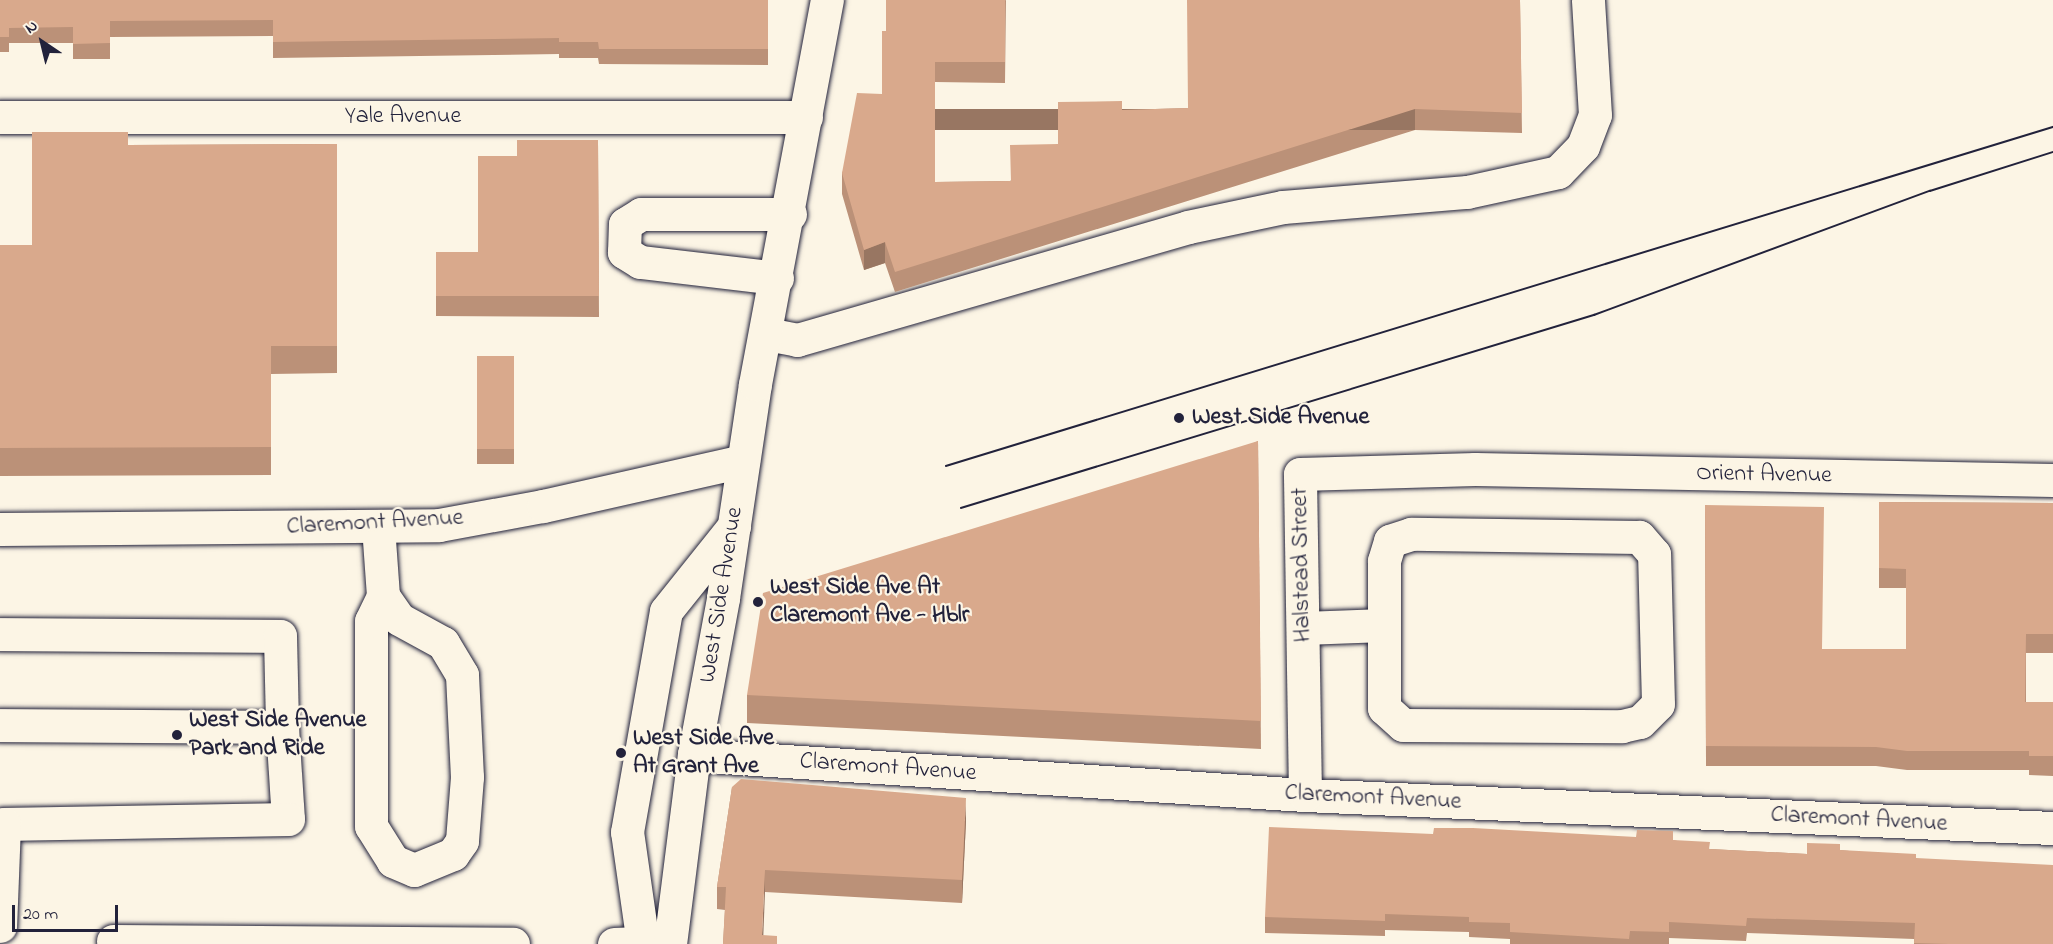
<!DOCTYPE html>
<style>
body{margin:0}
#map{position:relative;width:2053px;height:944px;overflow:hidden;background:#fcf5e5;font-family:"Indie Flower",sans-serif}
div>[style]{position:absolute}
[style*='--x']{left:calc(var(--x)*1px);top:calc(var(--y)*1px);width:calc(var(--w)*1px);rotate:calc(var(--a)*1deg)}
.roads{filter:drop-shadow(0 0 2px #22223b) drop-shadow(0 0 2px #22223b)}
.minor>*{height:33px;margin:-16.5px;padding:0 16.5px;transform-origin:16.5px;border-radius:16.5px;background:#fcf5e5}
.major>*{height:33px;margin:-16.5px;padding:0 16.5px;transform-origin:16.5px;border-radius:16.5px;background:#fcf5e5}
.tram>*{height:1.5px;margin:-0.75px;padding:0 0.75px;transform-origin:0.75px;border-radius:0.75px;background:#22223b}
.wall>*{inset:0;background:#bb9178;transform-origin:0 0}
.shaded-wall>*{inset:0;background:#987662;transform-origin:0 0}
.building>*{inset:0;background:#d9a98c;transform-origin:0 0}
.dots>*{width:16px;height:16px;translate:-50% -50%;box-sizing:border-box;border:3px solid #fcf5e5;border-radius:50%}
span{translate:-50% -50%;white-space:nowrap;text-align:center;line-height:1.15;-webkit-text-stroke:4.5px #fcf5e5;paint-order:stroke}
.street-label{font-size:24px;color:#22223b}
.poi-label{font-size:24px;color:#22223b;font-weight:700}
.left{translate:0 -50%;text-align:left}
.north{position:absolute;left:12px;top:12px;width:60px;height:60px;-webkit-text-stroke:4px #fcf5e5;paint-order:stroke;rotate:325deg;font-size:16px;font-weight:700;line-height:24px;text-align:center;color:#22223b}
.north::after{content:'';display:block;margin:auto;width:21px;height:27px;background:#22223b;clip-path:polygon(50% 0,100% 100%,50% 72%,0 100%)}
.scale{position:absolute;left:12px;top:905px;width:106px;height:27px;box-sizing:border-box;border:3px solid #22223b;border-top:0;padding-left:8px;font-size:18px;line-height:21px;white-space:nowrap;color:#22223b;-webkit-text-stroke:4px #fcf5e5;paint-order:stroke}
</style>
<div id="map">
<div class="roads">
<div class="minor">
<i style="--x:0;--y:117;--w:806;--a:0"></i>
<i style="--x:777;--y:278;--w:138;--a:-173.3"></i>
<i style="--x:640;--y:262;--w:19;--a:-148"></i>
<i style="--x:624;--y:252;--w:28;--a:-88"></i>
<i style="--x:625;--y:224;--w:19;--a:-32"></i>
<i style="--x:641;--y:214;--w:149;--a:0"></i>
<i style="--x:767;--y:334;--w:31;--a:11"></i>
<i style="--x:797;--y:340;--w:407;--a:-16.1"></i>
<i style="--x:1188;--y:227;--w:97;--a:-11.9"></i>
<i style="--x:1283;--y:207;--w:185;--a:-4.7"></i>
<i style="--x:1467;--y:192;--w:93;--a:-12.4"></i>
<i style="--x:1558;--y:172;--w:36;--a:-46"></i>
<i style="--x:1583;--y:146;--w:33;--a:-69"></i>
<i style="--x:1595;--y:115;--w:115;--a:-93.5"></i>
<i style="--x:378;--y:526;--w:70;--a:85.9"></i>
<i style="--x:383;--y:596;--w:28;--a:55"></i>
<i style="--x:399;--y:619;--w:50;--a:28.6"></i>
<i style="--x:443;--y:643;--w:37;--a:59"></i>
<i style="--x:462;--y:675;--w:102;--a:87.2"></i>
<i style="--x:467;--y:777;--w:64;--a:94.5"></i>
<i style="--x:462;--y:841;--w:16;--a:125"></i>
<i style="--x:453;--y:854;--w:42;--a:157.7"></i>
<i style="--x:414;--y:870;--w:23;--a:-157"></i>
<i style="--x:393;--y:861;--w:41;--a:-122.2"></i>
<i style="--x:371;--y:826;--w:205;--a:-90"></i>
<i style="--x:371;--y:621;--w:28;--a:-64"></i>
<i style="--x:0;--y:529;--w:439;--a:-0.5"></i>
<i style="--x:439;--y:525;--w:106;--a:-10.4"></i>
<i style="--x:543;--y:506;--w:205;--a:-12.7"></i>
<i style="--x:1303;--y:628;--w:81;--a:-2.1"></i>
<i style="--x:1384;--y:625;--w:83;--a:90"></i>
<i style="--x:1384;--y:708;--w:25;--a:42"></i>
<i style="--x:1403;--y:725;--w:219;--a:0.3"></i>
<i style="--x:1622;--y:726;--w:18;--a:-13"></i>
<i style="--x:1640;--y:722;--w:25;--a:-45"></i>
<i style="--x:1658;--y:704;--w:150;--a:-91.5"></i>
<i style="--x:1654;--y:554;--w:23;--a:-131"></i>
<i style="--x:1639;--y:537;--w:228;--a:-179.2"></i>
<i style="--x:1411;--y:534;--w:22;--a:162"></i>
<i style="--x:1390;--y:541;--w:21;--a:107"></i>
<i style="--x:1384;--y:561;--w:64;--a:90"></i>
<i style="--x:0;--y:634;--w:280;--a:0.4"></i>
<i style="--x:280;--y:636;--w:91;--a:88.7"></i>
<i style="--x:0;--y:725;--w:282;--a:0.4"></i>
<i style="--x:282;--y:727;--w:92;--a:86.3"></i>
<i style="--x:288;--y:819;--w:284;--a:179"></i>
<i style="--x:4;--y:824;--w:102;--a:92.2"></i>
<i style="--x:694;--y:755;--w:612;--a:3.75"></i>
<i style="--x:1305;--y:795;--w:749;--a:2.53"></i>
<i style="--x:1305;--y:795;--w:321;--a:-90.9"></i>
<i style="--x:1300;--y:474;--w:175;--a:-1.6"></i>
<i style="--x:1475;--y:469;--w:578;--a:1.09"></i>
<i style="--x:113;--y:941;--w:400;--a:0.4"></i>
<i style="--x:614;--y:944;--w:51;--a:-2.2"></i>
<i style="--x:643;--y:944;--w:113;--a:-98.1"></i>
<i style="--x:627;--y:832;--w:224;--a:-80"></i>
<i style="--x:666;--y:611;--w:109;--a:-51.3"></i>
</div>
<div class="major">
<i style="--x:670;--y:944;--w:191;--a:-82.8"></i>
<i style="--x:694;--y:755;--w:160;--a:-79.5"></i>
<i style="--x:723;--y:598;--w:216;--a:-81.5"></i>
<i style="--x:755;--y:384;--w:391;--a:-79.4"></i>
</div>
</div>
<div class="tram">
<i style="--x:946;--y:466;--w:1158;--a:-17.03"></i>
<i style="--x:961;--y:508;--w:662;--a:-16.96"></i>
<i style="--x:1594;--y:315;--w:358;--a:-20.3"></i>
<i style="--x:1930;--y:191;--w:129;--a:-17.6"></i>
</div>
<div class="wall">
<i style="clip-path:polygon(0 0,768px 0,768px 65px,599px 64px,598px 58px,559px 58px,559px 54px,273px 58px,273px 36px,110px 37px,110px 59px,73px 59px,73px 43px,9px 43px,9px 52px,0 52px)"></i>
<i style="clip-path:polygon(1006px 0,1005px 83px,935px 82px,935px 182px,1010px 181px,1058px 144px,1122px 110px,1188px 108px,1520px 0,1522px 133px,1415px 130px,895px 292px,885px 263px,864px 270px,842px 194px,842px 173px,882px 94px,886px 31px)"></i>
<i style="clip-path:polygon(598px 140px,599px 317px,436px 316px,436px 252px,478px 252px,517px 156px)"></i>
<i style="clip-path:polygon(337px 144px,337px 373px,271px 374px,271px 475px,0 476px,0 245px,32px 245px,128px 145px)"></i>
<i style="left:514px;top:356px;width:108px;height:37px;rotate:90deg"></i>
<i style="clip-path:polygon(1258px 441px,1261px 749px,747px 723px,747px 695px)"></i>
<i style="clip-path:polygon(1879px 502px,2053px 503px,2053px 653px,2026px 653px,2026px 702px,2053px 702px,2053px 776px,2029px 775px,2029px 770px,1907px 770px,1876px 766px,1706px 766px,1705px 505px,1822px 649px,1906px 649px,1906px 588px,1879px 588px)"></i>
<i style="clip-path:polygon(732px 787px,966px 821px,962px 903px,765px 892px,723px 944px,725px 910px,717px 909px,717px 887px)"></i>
<i style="clip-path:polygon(1673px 840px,1710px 849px,1807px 854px,1840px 850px,1916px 858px,2053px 944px,1914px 944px,1914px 939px,1747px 933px,1746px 941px,1669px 938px,1669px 944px,1510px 944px,1510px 939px,1469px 937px,1469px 932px,1385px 930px,1385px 936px,1265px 933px,1265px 917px)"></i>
</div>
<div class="shaded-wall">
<i style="left:1415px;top:109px;width:21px;height:545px;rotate:90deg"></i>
<i style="clip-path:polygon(885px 242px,885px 263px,864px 270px,864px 250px)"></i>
<i style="clip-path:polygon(966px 798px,966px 821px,962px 903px,962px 880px)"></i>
<i style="clip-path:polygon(765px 870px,765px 892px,763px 944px,762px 935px)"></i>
</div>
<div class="building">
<i style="clip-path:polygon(0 0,768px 0,768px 49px,599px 49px,598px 42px,559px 42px,559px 38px,273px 42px,273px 20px,110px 21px,110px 43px,73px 44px,73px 27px,9px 28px,9px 37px,0 37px)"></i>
<i style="clip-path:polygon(886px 0,1005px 0,1005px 62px,935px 62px,935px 182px,1011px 181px,1010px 145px,1058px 144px,1058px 102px,1122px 101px,1122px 110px,1188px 108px,1187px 0,1520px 0,1522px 113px,1415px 109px,895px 272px,885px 242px,864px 250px,842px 173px,857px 93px,882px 94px,882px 31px,886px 31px)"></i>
<i style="clip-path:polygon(32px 132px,128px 132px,128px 145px,337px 144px,337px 346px,271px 346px,271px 447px,0 448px,0 245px,32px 245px)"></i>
<i style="clip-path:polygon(517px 140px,598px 140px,599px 296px,436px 296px,436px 252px,478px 252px,478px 156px,517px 156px)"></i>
<i style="left:514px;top:356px;width:93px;height:37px;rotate:90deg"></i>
<i style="clip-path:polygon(1258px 441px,1261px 721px,747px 695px,763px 593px)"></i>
<i style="clip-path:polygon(1879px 502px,2053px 503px,2053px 634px,2026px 634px,2025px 702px,2053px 702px,2053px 756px,2029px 756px,2029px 751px,1907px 751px,1876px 747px,1706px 746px,1705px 505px,1824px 507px,1822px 649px,1906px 649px,1906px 569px,1879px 568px)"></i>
<i style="clip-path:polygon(741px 779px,966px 798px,962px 880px,765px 870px,762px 935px,777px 936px,777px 944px,723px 944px,726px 887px,717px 887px,732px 787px)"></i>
<i style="clip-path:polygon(1269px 827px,1433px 834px,1434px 828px,1473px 828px,1636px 837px,1637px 830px,1673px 831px,1673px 840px,1710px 842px,1709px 849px,1807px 854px,1807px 843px,1840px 844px,1840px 850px,1916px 854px,1916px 858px,2053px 865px,2053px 944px,1949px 944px,1914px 943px,1915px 923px,1747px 918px,1746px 926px,1669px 922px,1669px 932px,1630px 931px,1629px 939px,1510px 932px,1510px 923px,1469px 922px,1469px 917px,1385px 914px,1385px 921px,1265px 917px)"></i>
</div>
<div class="dots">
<i style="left:1179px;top:418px;background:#22223b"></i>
<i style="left:758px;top:602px;background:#22223b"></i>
<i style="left:177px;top:735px;background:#22223b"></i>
<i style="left:621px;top:753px;background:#22223b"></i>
</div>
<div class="street-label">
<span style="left:403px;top:117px">Yale Avenue</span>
<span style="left:1764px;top:475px;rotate:1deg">Orient Avenue</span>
<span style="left:375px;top:523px;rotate:-3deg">Claremont Avenue</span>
<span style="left:1302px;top:565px;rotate:-91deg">Halstead Street</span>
<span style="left:722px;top:595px;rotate:-81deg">West Side Avenue</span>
<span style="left:888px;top:768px;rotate:4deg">Claremont Avenue</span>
<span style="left:1373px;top:798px;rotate:3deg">Claremont Avenue</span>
<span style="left:1859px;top:820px;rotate:3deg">Claremont Avenue</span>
</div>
<div class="poi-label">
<span class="left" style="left:1192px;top:418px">West Side Avenue</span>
<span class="left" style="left:770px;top:602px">West Side Ave At<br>Claremont Ave - Hblr</span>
<span class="left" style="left:189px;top:735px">West Side Avenue<br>Park and Ride</span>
<span class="left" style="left:633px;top:753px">West Side Ave<br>At Grant Ave</span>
</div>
<div class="north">N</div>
<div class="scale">20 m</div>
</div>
